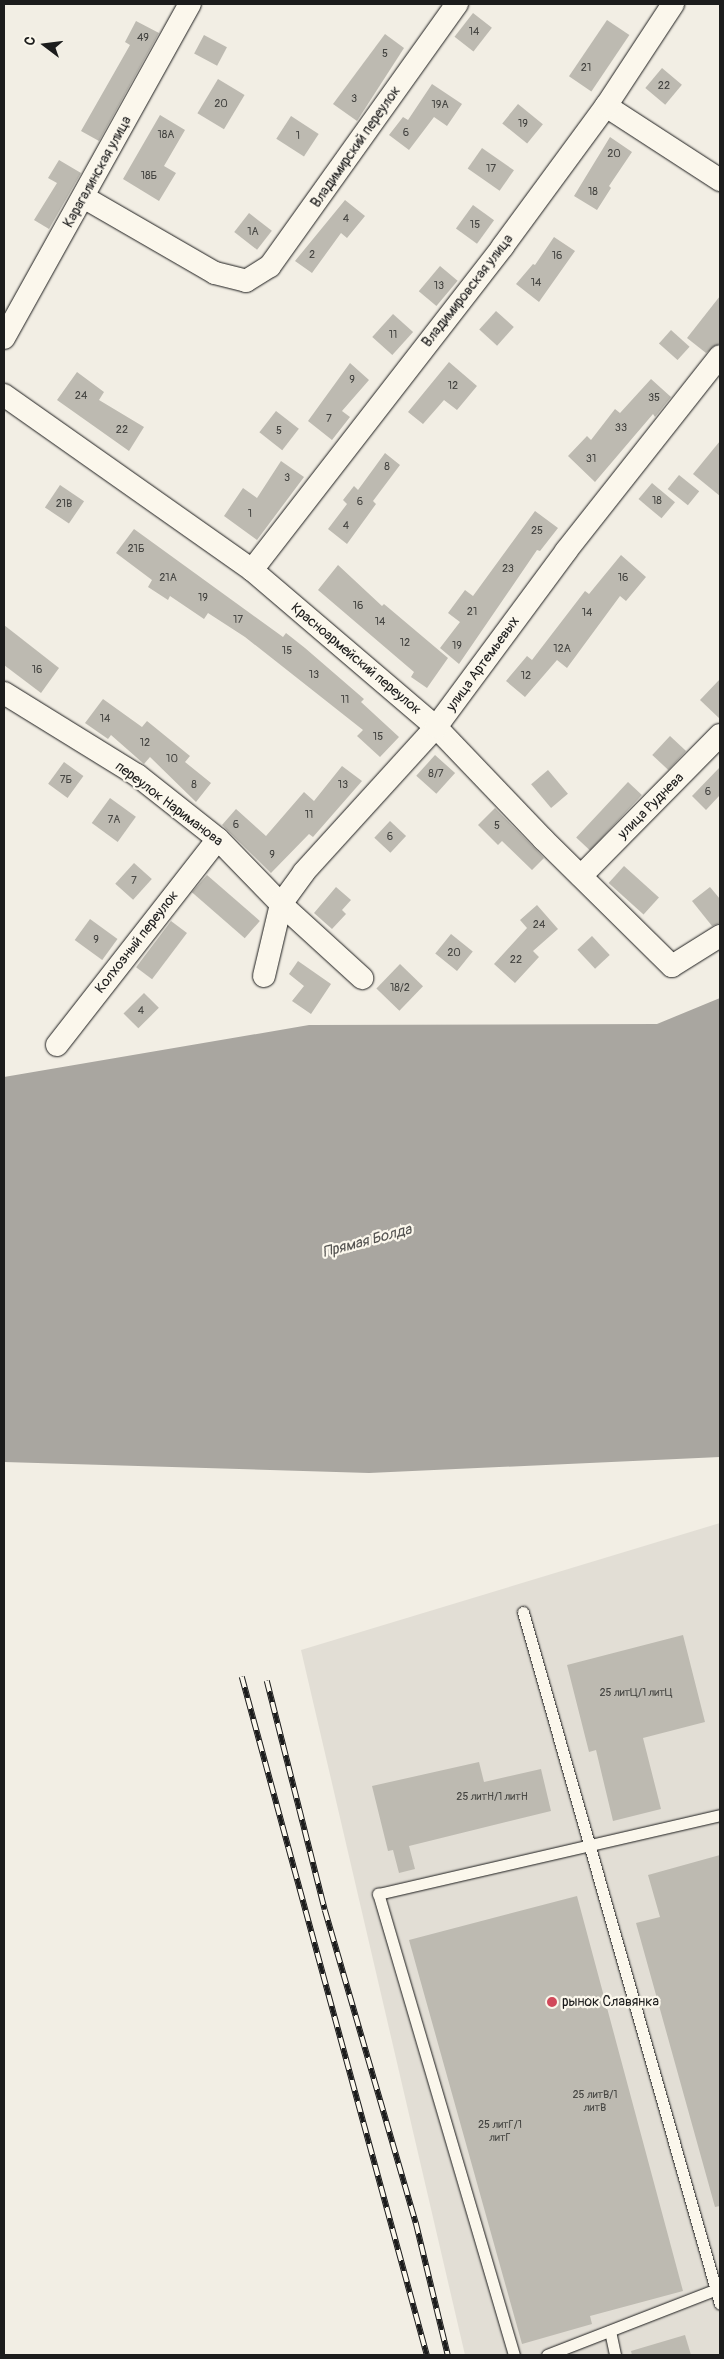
<!DOCTYPE html>
<meta charset="utf-8">
<style>
body{margin:0}
#map{position:relative;width:724px;height:2359px;overflow:hidden;background:#f2eee4;font-family:Pangolin,sans-serif}
div>[style]{position:absolute}
[style*='--x']{left:calc(var(--x)*1px);top:calc(var(--y)*1px);width:calc(var(--w)*1px);rotate:calc(var(--a)*1deg)}
.built>*{inset:0;background:#e2ded5}
.water>*{inset:0;background:#a9a6a0}
.building>*{inset:0;background:#bdbab1;transform-origin:0 0}
.roads{filter:drop-shadow(0 0 1px #1c1c1c) drop-shadow(0 0 1px #1c1c1c)}
.lane>*{height:11px;margin:-5.5px;padding:0 5.5px;transform-origin:5.5px;border-radius:5.5px;background:#fbf7ec}
.street>*{height:22px;margin:-11px;padding:0 11px;transform-origin:11px;border-radius:11px;background:#fbf7ec}
.rail>*{height:5.5px;margin-top:-2.75px;transform-origin:0;background:repeating-linear-gradient(90deg,#fbf7ec 0 11px,#1c1c1c 0 22px);box-sizing:border-box;border-block:1px solid #1c1c1c}
.dots>*{width:14px;height:14px;translate:-50% -50%;box-sizing:border-box;border:2px solid #fbf7ec;border-radius:50%}
span{translate:-50% -50%;white-space:nowrap;text-align:center;line-height:1.15;-webkit-text-stroke:4.5px #fbf7ec;paint-order:stroke}
.number-label{font-size:11px;color:#444441}
.number-label span{-webkit-text-stroke-width:0}
.street-label{font-size:14px;color:#1c1c1c}
.poi-label{font-size:14px;color:#1c1c1c}
.left{translate:0 -50%;text-align:left}
.water-label{font-size:15px;color:#545351;font-style:italic}
.frame{position:absolute;inset:0;border:5px solid #1c1c1c;pointer-events:none}
.north{position:absolute;left:20px;top:20px;width:50px;height:50px;-webkit-text-stroke:4px #fbf7ec;paint-order:stroke;rotate:285deg;font-size:14px;font-weight:700;line-height:20px;text-align:center;color:#1c1c1c}
.north::after{content:'';display:block;margin:auto;width:18px;height:22px;background:#1c1c1c;clip-path:polygon(50% 0,100% 100%,50% 72%,0 100%)}
</style>
<div id="map">
<div class="built">
<i style="clip-path:polygon(720px 1523px,720px 2355px,465px 2355px,301px 1650px)"></i>
</div>
<div class="water">
<i style="clip-path:polygon(720px 998px,720px 1457px,369px 1473px,4px 1462px,4px 1077px,309px 1025px,657px 1024px)"></i>
</div>
<div class="building">
<i style="left:473px;top:13px;width:24px;height:30px;rotate:38deg"></i>
<i style="left:607px;top:20px;width:27px;height:68px;rotate:34deg"></i>
<i style="clip-path:polygon(136px 21px,159px 33px,99px 141px,81px 131px,130px 45px,125px 42px)"></i>
<i style="clip-path:polygon(385px 34px,404px 48px,357px 121px,333px 104px)"></i>
<i style="left:204px;top:35px;width:26px;height:21px;rotate:28deg"></i>
<i style="left:662px;top:68px;width:26px;height:26px;rotate:40deg"></i>
<i style="left:218px;top:79px;width:31px;height:40px;rotate:31deg"></i>
<i style="clip-path:polygon(432px 84px,462px 104px,447px 126px,434px 117px,409px 150px,389px 135px,403px 117px,408px 120px)"></i>
<i style="left:518px;top:104px;width:32px;height:25px;rotate:39deg"></i>
<i style="clip-path:polygon(160px 115px,185px 130px,164px 166px,176px 173px,159px 201px,123px 179px)"></i>
<i style="left:291px;top:116px;width:33px;height:27px;rotate:33deg"></i>
<i style="clip-path:polygon(610px 137px,632px 152px,609px 186px,611px 188px,597px 210px,574px 196px)"></i>
<i style="left:482px;top:148px;width:39px;height:25px;rotate:35deg"></i>
<i style="clip-path:polygon(59px 160px,81px 173px,49px 229px,34px 220px,57px 183px,48px 178px)"></i>
<i style="clip-path:polygon(345px 200px,365px 216px,347px 238px,341px 233px,312px 273px,295px 261px)"></i>
<i style="left:473px;top:205px;width:26px;height:29px;rotate:36deg"></i>
<i style="left:249px;top:213px;width:29px;height:24px;rotate:38deg"></i>
<i style="clip-path:polygon(554px 237px,575px 251px,539px 302px,516px 284px,533px 264px,535px 265px)"></i>
<i style="left:440px;top:266px;width:23px;height:33px;rotate:40deg"></i>
<i style="clip-path:polygon(720px 296px,720px 343px,706px 353px,687px 338px)"></i>
<i style="left:496px;top:311px;width:24px;height:25px;rotate:42deg"></i>
<i style="left:393px;top:314px;width:27px;height:31px;rotate:42deg"></i>
<i style="left:671px;top:330px;width:25px;height:18px;rotate:42deg"></i>
<i style="clip-path:polygon(449px 362px,477px 386px,457px 410px,444px 400px,423px 424px,408px 412px)"></i>
<i style="clip-path:polygon(350px 363px,369px 380px,342px 411px,350px 417px,332px 440px,308px 421px)"></i>
<i style="clip-path:polygon(77px 372px,104px 392px,99px 400px,144px 427px,129px 451px,57px 400px)"></i>
<i style="clip-path:polygon(651px 379px,671px 397px,655px 417px,653px 414px,595px 482px,568px 456px,587px 436px,591px 440px,615px 409px,620px 413px)"></i>
<i style="left:276px;top:411px;width:29px;height:27px;rotate:38deg"></i>
<i style="clip-path:polygon(720px 441px,720px 496px,693px 474px)"></i>
<i style="clip-path:polygon(385px 453px,400px 465px,373px 501px,376px 504px,347px 544px,328px 529px,347px 504px,343px 500px,354px 486px,358px 490px)"></i>
<i style="clip-path:polygon(281px 461px,304px 477px,257px 540px,224px 516px,243px 488px,257px 498px)"></i>
<i style="left:679px;top:475px;width:26px;height:18px;rotate:39deg"></i>
<i style="left:652px;top:483px;width:30px;height:21px;rotate:40deg"></i>
<i style="left:60px;top:485px;width:29px;height:27px;rotate:34deg"></i>
<i style="clip-path:polygon(535px 511px,558px 528px,540px 551px,537px 550px,459px 664px,440px 648px,460px 622px,448px 613px,465px 590px,473px 596px)"></i>
<i style="clip-path:polygon(134px 529px,283px 637px,286px 633px,305px 648px,364px 699px,361px 702px,399px 737px,380px 757px,357px 736px,363px 730px,245px 637px,208px 613px,204px 619px,170px 596px,168px 600px,148px 587px,152px 580px,116px 553px)"></i>
<i style="clip-path:polygon(621px 555px,646px 577px,626px 601px,620px 596px,567px 668px,557px 660px,525px 697px,506px 681px,527px 656px,532px 660px,585px 591px,589px 594px)"></i>
<i style="clip-path:polygon(338px 565px,382px 606px,384px 604px,448px 658px,427px 688px,411px 677px,414px 672px,318px 590px)"></i>
<i style="clip-path:polygon(4px 625px,59px 668px,41px 693px,4px 665px)"></i>
<i style="clip-path:polygon(720px 679px,720px 719px,700px 700px)"></i>
<i style="clip-path:polygon(103px 699px,142px 727px,147px 721px,190px 756px,185px 762px,211px 783px,196px 802px,150px 757px,144px 764px,111px 735px,108px 739px,85px 723px)"></i>
<i style="left:670px;top:736px;width:22px;height:26px;rotate:43deg"></i>
<i style="left:435px;top:755px;width:27px;height:28px;rotate:42deg"></i>
<i style="left:64px;top:762px;width:24px;height:27px;rotate:36deg"></i>
<i style="clip-path:polygon(342px 766px,362px 781px,313px 837px,309px 834px,271px 873px,222px 825px,236px 809px,266px 836px,304px 792px,314px 801px)"></i>
<i style="clip-path:polygon(720px 767px,720px 795px,706px 810px,692px 796px)"></i>
<i style="left:548px;top:770px;width:31px;height:22px;rotate:50deg"></i>
<i style="left:628px;top:782px;width:19px;height:76px;rotate:43deg"></i>
<i style="left:110px;top:798px;width:32px;height:31px;rotate:36deg"></i>
<i style="clip-path:polygon(495px 808px,544px 858px,532px 870px,502px 841px,498px 845px,478px 825px)"></i>
<i style="left:390px;top:821px;width:22px;height:23px;rotate:43deg"></i>
<i style="left:134px;top:863px;width:24px;height:28px;rotate:42deg"></i>
<i style="left:624px;top:866px;width:47px;height:23px;rotate:42deg"></i>
<i style="left:207px;top:875px;width:70px;height:23px;rotate:41deg"></i>
<i style="clip-path:polygon(336px 887px,351px 900px,342px 910px,346px 914px,332px 929px,314px 913px)"></i>
<i style="clip-path:polygon(710px 887px,720px 899px,720px 923px,712px 926px,692px 901px)"></i>
<i style="clip-path:polygon(537px 905px,558px 929px,533px 951px,539px 957px,515px 983px,494px 964px,527px 928px,520px 920px)"></i>
<i style="left:90px;top:919px;width:34px;height:26px;rotate:36deg"></i>
<i style="left:171px;top:921px;width:20px;height:58px;rotate:37deg"></i>
<i style="left:451px;top:934px;width:28px;height:25px;rotate:39deg"></i>
<i style="left:592px;top:936px;width:26px;height:20px;rotate:47deg"></i>
<i style="clip-path:polygon(298px 961px,331px 984px,311px 1014px,292px 1001px,304px 986px,289px 974px)"></i>
<i style="left:400px;top:964px;width:32px;height:34px;rotate:44deg"></i>
<i style="left:144px;top:993px;width:21px;height:29px;rotate:45deg"></i>
<i style="clip-path:polygon(683px 1635px,705px 1722px,643px 1738px,661px 1809px,613px 1821px,596px 1750px,589px 1752px,567px 1665px)"></i>
<i style="clip-path:polygon(479px 1762px,484px 1782px,541px 1769px,551px 1811px,409px 1846px,415px 1869px,399px 1873px,393px 1850px,388px 1851px,372px 1786px)"></i>
<i style="clip-path:polygon(720px 1855px,720px 2206px,715px 2207px,636px 1923px,660px 1917px,648px 1875px)"></i>
<i style="clip-path:polygon(577px 1896px,683px 2291px,590px 2316px,592px 2324px,522px 2344px,409px 1940px)"></i>
<i style="clip-path:polygon(685px 2335px,691px 2355px,632px 2355px,631px 2351px)"></i>
</div>
<div class="roads">
<div class="lane">
<i style="--x:523;--y:1612;--w:719;--a:74.11"></i>
<i style="--x:610;--y:2331;--w:25;--a:78"></i>
<i style="--x:514;--y:2355;--w:481;--a:-106.4"></i>
<i style="--x:378;--y:1894;--w:351;--a:-13"></i>
<i style="--x:547;--y:2355;--w:186;--a:-21.2"></i>
</div>
<div class="street">
<i style="--x:606;--y:106;--w:136;--a:33"></i>
<i style="--x:85;--y:198;--w:150;--a:30"></i>
<i style="--x:215;--y:273;--w:32;--a:14"></i>
<i style="--x:246;--y:281;--w:28;--a:-32"></i>
<i style="--x:270;--y:266;--w:322;--a:-54.5"></i>
<i style="--x:4;--y:338;--w:382;--a:-60.9"></i>
<i style="--x:4;--y:395;--w:304;--a:35.2"></i>
<i style="--x:252;--y:570;--w:242;--a:40.5"></i>
<i style="--x:436;--y:727;--w:155;--a:46.3"></i>
<i style="--x:543;--y:839;--w:181;--a:44.6"></i>
<i style="--x:672;--y:966;--w:57;--a:-32"></i>
<i style="--x:252;--y:570;--w:410;--a:-52.2"></i>
<i style="--x:503;--y:246;--w:174;--a:-53.7"></i>
<i style="--x:606;--y:106;--w:122;--a:-56.7"></i>
<i style="--x:4;--y:693;--w:156;--a:31.7"></i>
<i style="--x:137;--y:775;--w:103;--a:38.3"></i>
<i style="--x:218;--y:839;--w:91;--a:45.9"></i>
<i style="--x:281;--y:904;--w:110;--a:42.4"></i>
<i style="--x:581;--y:876;--w:198;--a:-45.4"></i>
<i style="--x:264;--y:976;--w:74;--a:-76.7"></i>
<i style="--x:281;--y:904;--w:39;--a:-54"></i>
<i style="--x:304;--y:872;--w:196;--a:-47.7"></i>
<i style="--x:436;--y:727;--w:219;--a:-53.5"></i>
<i style="--x:566;--y:551;--w:248;--a:-51.7"></i>
<i style="--x:57;--y:1045;--w:261;--a:-52"></i>
</div>
</div>
<div class="rail">
<i style="--x:242;--y:1677;--w:703;--a:74.74"></i>
<i style="--x:267;--y:1681;--w:236;--a:75.8"></i>
<i style="--x:325;--y:1910;--w:326;--a:73.8"></i>
<i style="--x:416;--y:2223;--w:136;--a:76.4"></i>
</div>
<div class="dots">
<i style="left:552px;top:2002px;background:#d1495b"></i>
</div>
<div class="number-label">
<span style="left:474px;top:32px">14</span>
<span style="left:143px;top:38px">49</span>
<span style="left:385px;top:54px">5</span>
<span style="left:586px;top:68px">21</span>
<span style="left:664px;top:86px">22</span>
<span style="left:354px;top:99px">3</span>
<span style="left:221px;top:104px">20</span>
<span style="left:440px;top:105px">19А</span>
<span style="left:523px;top:124px">19</span>
<span style="left:406px;top:133px">6</span>
<span style="left:166px;top:135px">18А</span>
<span style="left:298px;top:136px">1</span>
<span style="left:614px;top:154px">20</span>
<span style="left:491px;top:169px">17</span>
<span style="left:149px;top:176px">18Б</span>
<span style="left:593px;top:192px">18</span>
<span style="left:346px;top:219px">4</span>
<span style="left:475px;top:225px">15</span>
<span style="left:253px;top:232px">1А</span>
<span style="left:312px;top:255px">2</span>
<span style="left:557px;top:256px">16</span>
<span style="left:536px;top:283px">14</span>
<span style="left:439px;top:286px">13</span>
<span style="left:393px;top:335px">11</span>
<span style="left:352px;top:380px">9</span>
<span style="left:453px;top:386px">12</span>
<span style="left:81px;top:396px">24</span>
<span style="left:654px;top:398px">35</span>
<span style="left:329px;top:419px">7</span>
<span style="left:621px;top:428px">33</span>
<span style="left:122px;top:430px">22</span>
<span style="left:279px;top:431px">5</span>
<span style="left:591px;top:459px">31</span>
<span style="left:387px;top:467px">8</span>
<span style="left:287px;top:478px">3</span>
<span style="left:657px;top:501px">18</span>
<span style="left:360px;top:502px">6</span>
<span style="left:64px;top:504px">21В</span>
<span style="left:250px;top:514px">1</span>
<span style="left:346px;top:526px">4</span>
<span style="left:537px;top:531px">25</span>
<span style="left:136px;top:549px">21Б</span>
<span style="left:508px;top:569px">23</span>
<span style="left:168px;top:578px">21А</span>
<span style="left:623px;top:578px">16</span>
<span style="left:203px;top:598px">19</span>
<span style="left:358px;top:606px">16</span>
<span style="left:472px;top:612px">21</span>
<span style="left:587px;top:613px">14</span>
<span style="left:238px;top:620px">17</span>
<span style="left:380px;top:622px">14</span>
<span style="left:405px;top:643px">12</span>
<span style="left:457px;top:646px">19</span>
<span style="left:562px;top:649px">12А</span>
<span style="left:287px;top:651px">15</span>
<span style="left:37px;top:670px">16</span>
<span style="left:314px;top:675px">13</span>
<span style="left:526px;top:676px">12</span>
<span style="left:345px;top:700px">11</span>
<span style="left:105px;top:719px">14</span>
<span style="left:378px;top:737px">15</span>
<span style="left:145px;top:743px">12</span>
<span style="left:172px;top:759px">10</span>
<span style="left:436px;top:774px">8/7</span>
<span style="left:66px;top:780px">7Б</span>
<span style="left:194px;top:785px">8</span>
<span style="left:343px;top:785px">13</span>
<span style="left:708px;top:792px">6</span>
<span style="left:309px;top:815px">11</span>
<span style="left:114px;top:820px">7А</span>
<span style="left:236px;top:825px">6</span>
<span style="left:497px;top:826px">5</span>
<span style="left:390px;top:837px">6</span>
<span style="left:272px;top:855px">9</span>
<span style="left:134px;top:881px">7</span>
<span style="left:539px;top:925px">24</span>
<span style="left:96px;top:940px">9</span>
<span style="left:454px;top:953px">20</span>
<span style="left:516px;top:960px">22</span>
<span style="left:400px;top:988px">18/2</span>
<span style="left:141px;top:1011px">4</span>
<span style="left:636px;top:1693px">25 литЦ/1 литЦ</span>
<span style="left:492px;top:1797px">25 литН/1 литН</span>
<span style="left:595px;top:2102px">25 литВ/1<br>литВ</span>
<span style="left:500px;top:2132px">25 литГ/1<br>литГ</span>
</div>
<div class="street-label">
<span style="left:356px;top:147px;rotate:-55deg">Владимирский переулок</span>
<span style="left:98px;top:172px;rotate:-61deg">Карагалинская улица</span>
<span style="left:468px;top:291px;rotate:-52deg">Владимировская улица</span>
<span style="left:356px;top:659px;rotate:40deg">Красноармейский переулок</span>
<span style="left:483px;top:664px;rotate:-54deg">улица Артемьевых</span>
<span style="left:169px;top:804px;rotate:37deg">переулок Нариманова</span>
<span style="left:651px;top:806px;rotate:-45deg">улица Руднева</span>
<span style="left:137px;top:942px;rotate:-52deg">Колхозный переулок</span>
</div>
<div class="poi-label">
<span class="left" style="left:562px;top:2002px">рынок Славянка</span>
</div>
<div class="water-label">
<span style="left:367px;top:1241px;rotate:-15deg">Прямая Болда</span>
</div>
<div class="frame"></div>
<div class="north">С</div>
</div>
